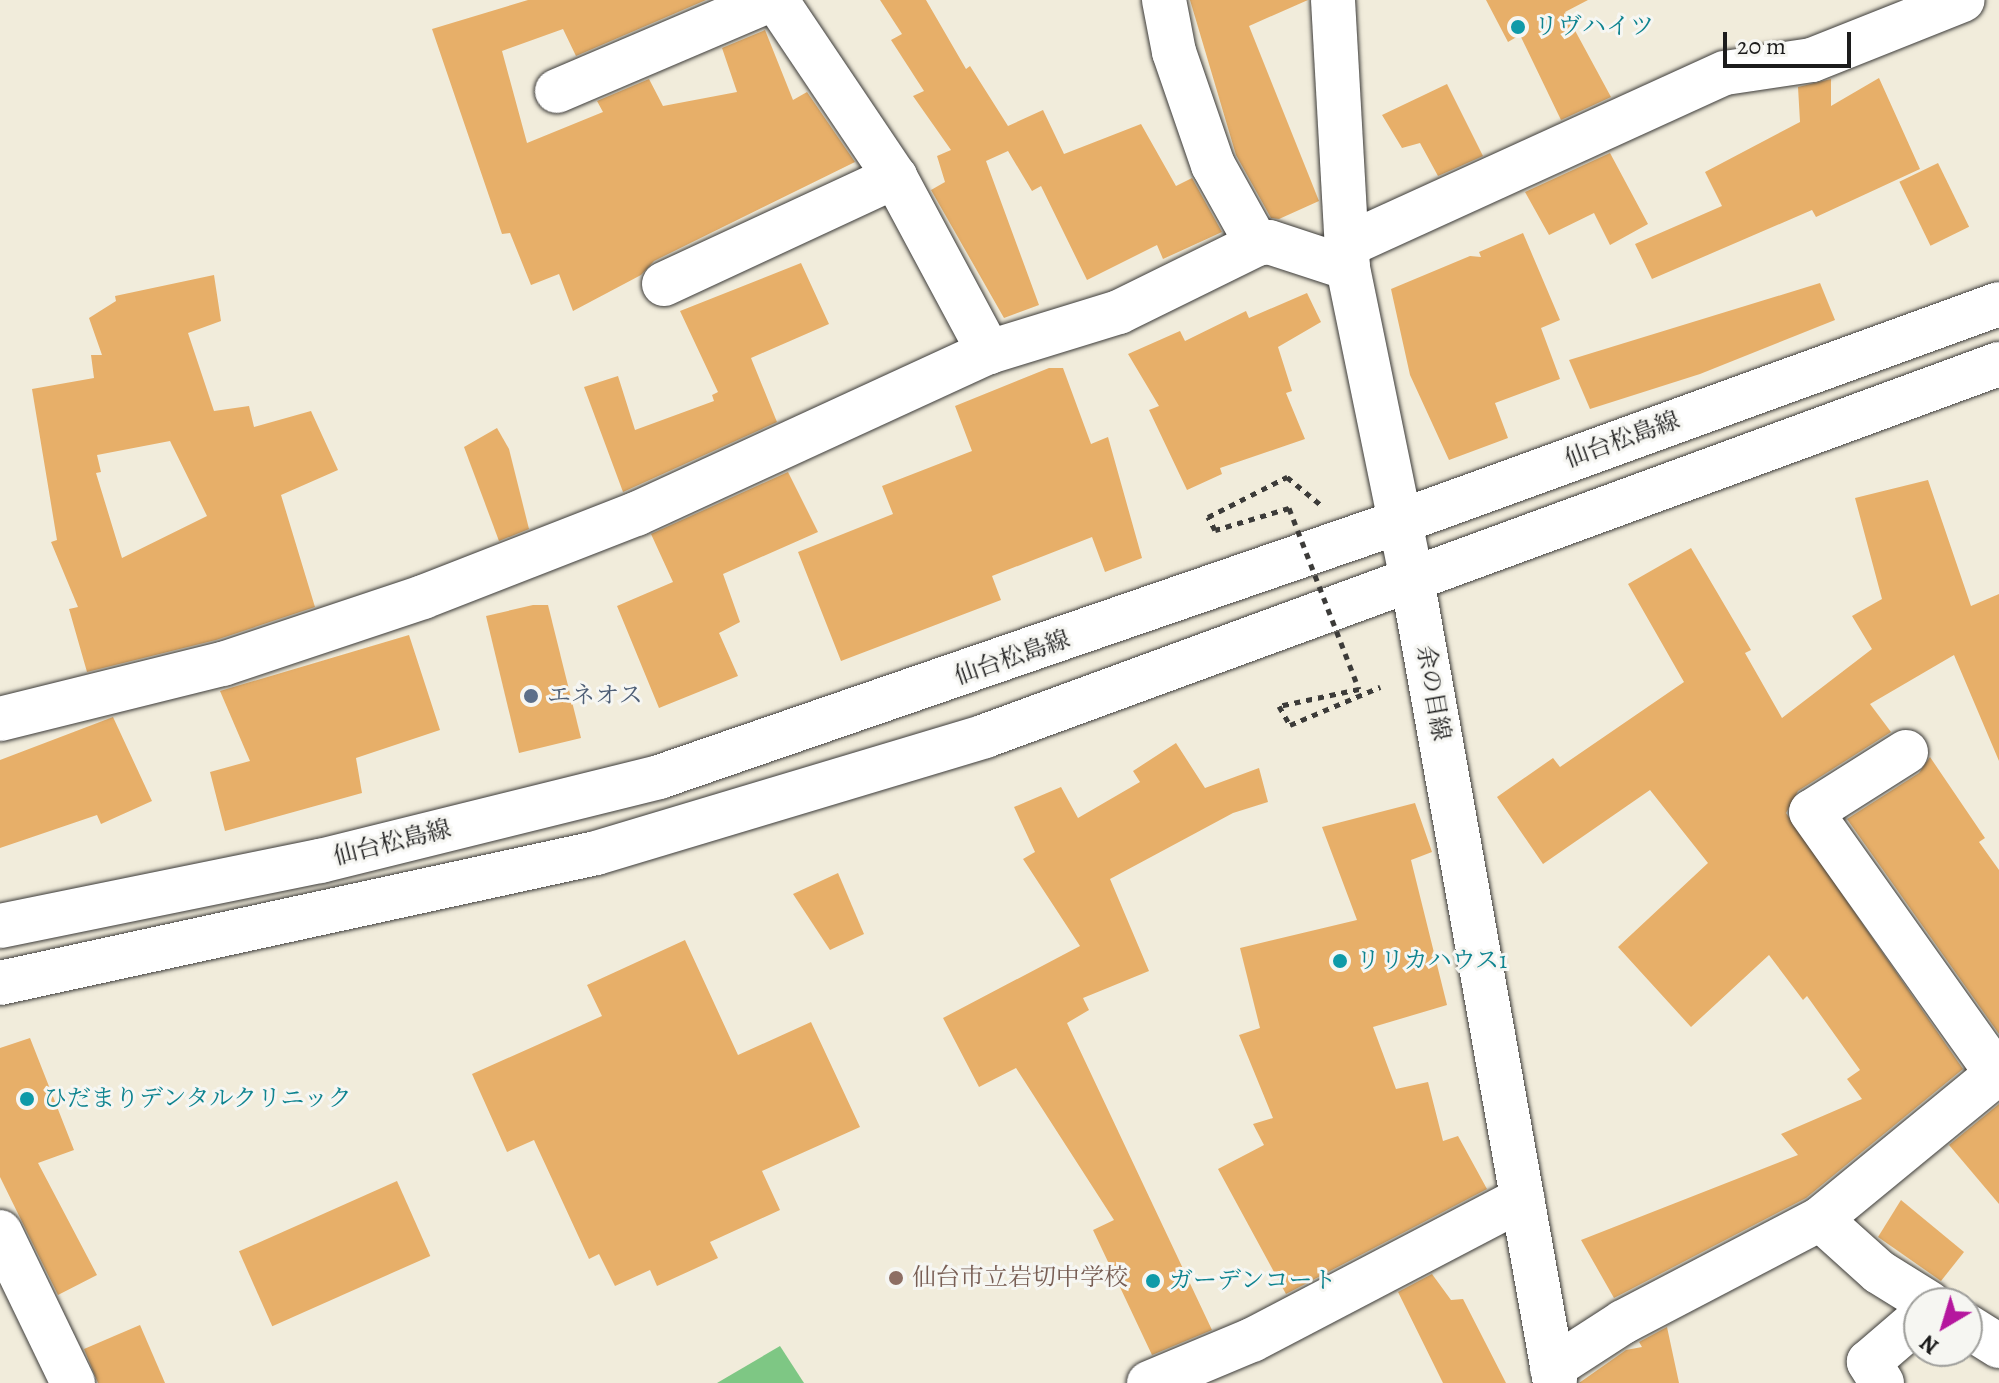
<!DOCTYPE html>
<meta charset="utf-8">
<style>
body{margin:0}
#map{position:relative;width:1999px;height:1383px;overflow:hidden;background:#f1ecdb;font-family:Alegreya,"Noto Serif JP",serif}
div>[style]{position:absolute}
[style*='--x']{left:calc(var(--x)*1px);top:calc(var(--y)*1px);width:calc(var(--w)*1px);rotate:calc(var(--a)*1deg)}
.green>*{inset:0;background:#7ec784}
.building>*{inset:0;background:#e7af69;transform-origin:0 0}
.path>*{height:5px;margin-top:-2.5px;transform-origin:0;background:repeating-linear-gradient(90deg,#3c3b39 0 6px,transparent 0 12px)}
.roads{filter:drop-shadow(0 0 2px #3c3b39) drop-shadow(0 0 2px #3c3b39)}
.street>*{height:44px;margin:-22px;padding:0 22px;transform-origin:22px;border-radius:22px;background:#fff}
.primary>*{height:44px;margin:-22px;padding:0 22px;transform-origin:22px;border-radius:22px;background:#fff}
.path-bridge>*{height:5px;margin-top:-2.5px;transform-origin:0;background:repeating-linear-gradient(90deg,#3c3b39 0 6px,transparent 0 12px)}
.dots>*{width:22px;height:22px;translate:-50% -50%;box-sizing:border-box;border:4px solid #f6f6f2;border-radius:50%}
span{translate:-50% -50%;white-space:nowrap;text-align:center;line-height:1.15;-webkit-text-stroke:6px #f6f6f2;paint-order:stroke}
.culture-label{font-size:24px;color:#0d838f}
.left{translate:0 -50%;text-align:left}
.street-label{font-size:24px;color:#1c1c1c}
.service-label{font-size:24px;color:#4e5e75}
.education-label{font-size:24px;color:#785e54}
.north{position:absolute;left:1903px;top:1287px;width:80px;height:80px;box-sizing:border-box;background:#f6f6f2;border:2px solid #9f9f9c;border-radius:50%;rotate:218deg;font-size:22px;font-weight:700;line-height:32px;text-align:center;color:#1c1c1c}
.north::after{content:'';display:block;margin:auto;width:28px;height:36px;background:#b5179e;clip-path:polygon(50% 0,100% 100%,50% 72%,0 100%)}
.scale{position:absolute;left:1723px;top:32px;width:128px;height:36px;box-sizing:border-box;border:4px solid #1c1c1c;border-top:0;padding-left:10px;font-size:24px;line-height:28px;white-space:nowrap;color:#1c1c1c;-webkit-text-stroke:6px #f6f6f2;paint-order:stroke}
</style>
<div id="map">
<div class="green">
<i style="clip-path:polygon(780px 1346px,804px 1383px,717px 1383px)"></i>
</div>
<div class="building">
<i style="clip-path:polygon(528px 0,706px 0,576px 56px,563px 29px,502px 51px,527px 143px,603px 112px,597px 101px,649px 79px,663px 106px,737px 92px,722px 48px,765px 30px,793px 100px,807px 92px,855px 162px,654px 261px,641px 275px,573px 311px,559px 274px,531px 285px,510px 233px,502px 234px,432px 29px)"></i>
<i style="clip-path:polygon(880px 0,926px 0,966px 69px,970px 66px,1008px 126px,1043px 110px,1064px 154px,1141px 124px,1176px 186px,1192px 178px,1222px 232px,1163px 259px,1157px 245px,1087px 280px,1041px 186px,1032px 191px,1008px 151px,986px 161px,1039px 305px,1004px 318px,931px 190px,945px 182px,937px 156px,951px 150px,913px 96px,924px 91px,891px 40px,902px 34px)"></i>
<i style="clip-path:polygon(1190px 0,1308px 0,1249px 26px,1319px 201px,1279px 219px,1271px 218px,1236px 155px)"></i>
<i style="clip-path:polygon(1486px 0,1588px 0,1565px 12px,1611px 97px,1561px 120px,1520px 35px,1508px 42px)"></i>
<i style="clip-path:polygon(1879px 78px,1920px 169px,1816px 217px,1812px 210px,1652px 279px,1635px 244px,1722px 206px,1705px 172px,1800px 122px,1798px 87px,1831px 79px,1831px 106px)"></i>
<i style="clip-path:polygon(1447px 84px,1483px 156px,1438px 176px,1420px 143px,1402px 148px,1382px 115px)"></i>
<i style="clip-path:polygon(1610px 153px,1648px 224px,1610px 245px,1594px 213px,1549px 235px,1525px 192px)"></i>
<i style="left:1938px;top:163px;width:71px;height:43px;rotate:64deg"></i>
<i style="clip-path:polygon(1523px 233px,1560px 320px,1541px 328px,1560px 379px,1495px 403px,1508px 438px,1449px 460px,1410px 375px,1391px 289px,1470px 256px,1481px 257px,1479px 252px)"></i>
<i style="clip-path:polygon(801px 263px,829px 324px,751px 358px,777px 422px,623px 492px,584px 387px,618px 376px,635px 430px,714px 401px,712px 395px,718px 392px,680px 311px)"></i>
<i style="clip-path:polygon(evenodd,214px 275px,221px 321px,188px 333px,214px 411px,249px 406px,254px 427px,311px 411px,338px 470px,281px 495px,315px 607px,216px 640px,87px 672px,69px 609px,78px 607px,51px 542px,57px 540px,32px 389px,94px 378px,91px 355px,102px 355px,89px 318px,116px 301px,115px 296px,214px 275px,170px 441px,207px 516px,122px 558px,96px 473px,101px 472px,97px 455px,170px 441px)"></i>
<i style="clip-path:polygon(1820px 283px,1835px 320px,1700px 374px,1590px 409px,1569px 360px)"></i>
<i style="clip-path:polygon(1307px 293px,1321px 322px,1278px 347px,1292px 391px,1286px 393px,1305px 439px,1220px 468px,1222px 474px,1187px 490px,1149px 410px,1159px 406px,1128px 354px,1180px 331px,1185px 341px,1246px 311px,1249px 318px)"></i>
<i style="clip-path:polygon(1049px 368px,1063px 368px,1091px 444px,1108px 437px,1142px 558px,1105px 572px,1092px 537px,992px 576px,1001px 600px,841px 661px,798px 552px,893px 514px,882px 486px,972px 451px,955px 406px)"></i>
<i style="clip-path:polygon(497px 428px,509px 449px,529px 529px,499px 541px,464px 447px)"></i>
<i style="clip-path:polygon(788px 472px,818px 532px,723px 574px,740px 622px,719px 633px,738px 676px,659px 708px,617px 606px,673px 582px,651px 534px)"></i>
<i style="clip-path:polygon(1928px 480px,1971px 606px,1999px 594px,1999px 761px,1954px 655px,1870px 704px,1891px 732px,1798px 791px,1786px 813px,1963px 1069px,1806px 1198px,1614px 1298px,1581px 1240px,1798px 1155px,1781px 1134px,1862px 1099px,1847px 1079px,1860px 1070px,1807px 996px,1803px 1000px,1769px 955px,1691px 1027px,1618px 947px,1708px 863px,1650px 790px,1543px 864px,1497px 797px,1553px 758px,1560px 767px,1684px 682px,1628px 584px,1691px 548px,1751px 650px,1745px 653px,1782px 718px,1872px 649px,1852px 616px,1882px 599px,1855px 498px)"></i>
<i style="clip-path:polygon(533px 605px,548px 605px,581px 738px,519px 753px,486px 616px)"></i>
<i style="clip-path:polygon(409px 635px,440px 730px,356px 758px,362px 793px,225px 831px,210px 772px,250px 761px,220px 691px)"></i>
<i style="clip-path:polygon(113px 717px,152px 801px,101px 824px,97px 815px,0 848px,0 760px)"></i>
<i style="clip-path:polygon(1176px 743px,1205px 788px,1259px 768px,1268px 802px,1233px 813px,1110px 879px,1149px 971px,1083px 998px,1089px 1010px,1067px 1023px,1212px 1330px,1152px 1355px,1093px 1230px,1114px 1220px,1016px 1068px,979px 1087px,943px 1018px,1080px 946px,1023px 859px,1035px 852px,1014px 807px,1061px 787px,1078px 818px,1140px 782px,1133px 771px)"></i>
<i style="clip-path:polygon(1930px 757px,1985px 838px,1979px 842px,1999px 870px,1999px 1034px,1847px 819px,1919px 773px)"></i>
<i style="clip-path:polygon(1415px 803px,1432px 852px,1411px 860px,1447px 1005px,1373px 1027px,1396px 1089px,1428px 1082px,1443px 1141px,1458px 1136px,1487px 1189px,1286px 1294px,1218px 1169px,1264px 1145px,1253px 1124px,1273px 1118px,1239px 1035px,1260px 1028px,1240px 948px,1357px 920px,1322px 827px)"></i>
<i style="clip-path:polygon(838px 873px,864px 934px,830px 950px,793px 894px)"></i>
<i style="clip-path:polygon(685px 940px,738px 1055px,811px 1022px,860px 1127px,762px 1171px,780px 1210px,710px 1242px,718px 1258px,657px 1286px,650px 1270px,615px 1286px,599px 1254px,589px 1259px,534px 1140px,507px 1152px,472px 1074px,602px 1016px,587px 985px)"></i>
<i style="clip-path:polygon(30px 1038px,74px 1150px,38px 1163px,97px 1275px,58px 1295px,0 1177px,0 1048px)"></i>
<i style="clip-path:polygon(1999px 1104px,1999px 1204px,1949px 1145px)"></i>
<i style="left:397px;top:1181px;width:82px;height:173px;rotate:66deg"></i>
<i style="clip-path:polygon(1901px 1200px,1964px 1252px,1941px 1281px,1878px 1237px)"></i>
<i style="clip-path:polygon(1432px 1274px,1451px 1300px,1463px 1299px,1506px 1383px,1443px 1383px,1398px 1292px)"></i>
<i style="clip-path:polygon(140px 1325px,165px 1383px,98px 1383px,84px 1349px)"></i>
<i style="clip-path:polygon(1667px 1327px,1679px 1383px,1579px 1383px,1626px 1350px,1642px 1347px,1639px 1342px)"></i>
</div>
<div class="path">
<i style="--x:1289;--y:508;--w:77;--a:163.4"></i>
<i style="--x:1215;--y:530;--w:15;--a:-118"></i>
<i style="--x:1208;--y:517;--w:89;--a:-26.9"></i>
<i style="--x:1287;--y:477;--w:44;--a:39.5"></i>
<i style="--x:1359;--y:689;--w:82;--a:168"></i>
<i style="--x:1279;--y:706;--w:22;--a:60"></i>
<i style="--x:1290;--y:725;--w:98;--a:-22.9"></i>
</div>
<div class="roads">
<div class="street">
<i style="--x:776;--y:0;--w:213;--a:56.1"></i>
<i style="--x:895;--y:177;--w:199;--a:61.8"></i>
<i style="--x:1164;--y:0;--w:53;--a:79.1"></i>
<i style="--x:1174;--y:52;--w:120;--a:71"></i>
<i style="--x:1213;--y:165;--w:90;--a:60.9"></i>
<i style="--x:1333;--y:0;--w:268;--a:86.8"></i>
<i style="--x:1348;--y:268;--w:318;--a:78.4"></i>
<i style="--x:1412;--y:579;--w:817;--a:79.91"></i>
<i style="--x:557;--y:91;--w:232;--a:-23.1"></i>
<i style="--x:1347;--y:245;--w:415;--a:-24.5"></i>
<i style="--x:1725;--y:73;--w:88;--a:-8.5"></i>
<i style="--x:1812;--y:60;--w:162;--a:-21.7"></i>
<i style="--x:664;--y:284;--w:255;--a:-24.9"></i>
<i style="--x:0;--y:719;--w:230;--a:-13.9"></i>
<i style="--x:223;--y:664;--w:211;--a:-18.5"></i>
<i style="--x:423;--y:597;--w:229;--a:-21.3"></i>
<i style="--x:636;--y:514;--w:388;--a:-24.7"></i>
<i style="--x:989;--y:352;--w:136;--a:-17.1"></i>
<i style="--x:1119;--y:312;--w:154;--a:-26.2"></i>
<i style="--x:1257;--y:244;--w:12;--a:-9"></i>
<i style="--x:1269;--y:242;--w:83;--a:18.2"></i>
<i style="--x:1906;--y:752;--w:112;--a:147.7"></i>
<i style="--x:1811;--y:812;--w:321;--a:54.6"></i>
<i style="--x:1820;--y:1219;--w:79;--a:41.9"></i>
<i style="--x:1879;--y:1272;--w:59;--a:31.8"></i>
<i style="--x:0;--y:1232;--w:168;--a:64.2"></i>
<i style="--x:1967;--y:1326;--w:38;--a:32"></i>
<i style="--x:1552;--y:1368;--w:85;--a:-32.9"></i>
<i style="--x:1623;--y:1322;--w:222;--a:-27.6"></i>
<i style="--x:1820;--y:1219;--w:232;--a:-39.4"></i>
<i style="--x:1149;--y:1383;--w:112;--a:-22.7"></i>
<i style="--x:1252;--y:1340;--w:305;--a:-27.6"></i>
<i style="--x:1882;--y:1383;--w:25;--a:-122"></i>
<i style="--x:1869;--y:1362;--w:66;--a:-40.7"></i>
</div>
<div class="primary">
<i style="--x:0;--y:926;--w:327;--a:-11.5"></i>
<i style="--x:320;--y:861;--w:349;--a:-13.9"></i>
<i style="--x:659;--y:777;--w:783;--a:-19.01"></i>
<i style="--x:1399;--y:522;--w:638;--a:-19.97"></i>
<i style="--x:0;--y:983;--w:610;--a:-12.3"></i>
<i style="--x:596;--y:853;--w:406;--a:-16.7"></i>
<i style="--x:985;--y:736;--w:1080;--a:-20.15"></i>
</div>
</div>
<div class="path-bridge">
<i style="--x:1289;--y:508;--w:194;--a:68.9"></i>
</div>
<div class="dots">
<i style="left:1518px;top:27px;background:#0f9aa8"></i>
<i style="left:531px;top:696px;background:#5c6f8a"></i>
<i style="left:1340px;top:961px;background:#0f9aa8"></i>
<i style="left:27px;top:1099px;background:#0f9aa8"></i>
<i style="left:896px;top:1278px;background:#8d6e63"></i>
<i style="left:1153px;top:1281px;background:#0f9aa8"></i>
</div>
<div class="culture-label">
<span class="left" style="left:1534px;top:27px">リヴハイツ</span>
<span class="left" style="left:1356px;top:961px">リリカハウス1</span>
<span class="left" style="left:43px;top:1099px">ひだまりデンタルクリニック</span>
<span class="left" style="left:1169px;top:1281px">ガーデンコート</span>
</div>
<div class="street-label">
<span style="left:1622px;top:440px;rotate:-20deg">仙台松島線</span>
<span style="left:1012px;top:658px;rotate:-19deg">仙台松島線</span>
<span style="left:1433px;top:693px;rotate:80deg">余の目線</span>
<span style="left:392px;top:843px;rotate:-14deg">仙台松島線</span>
</div>
<div class="service-label">
<span class="left" style="left:547px;top:696px">エネオス</span>
</div>
<div class="education-label">
<span class="left" style="left:912px;top:1278px">仙台市立岩切中学校</span>
</div>
<div class="north">N</div>
<div class="scale">20 m</div>
</div>
